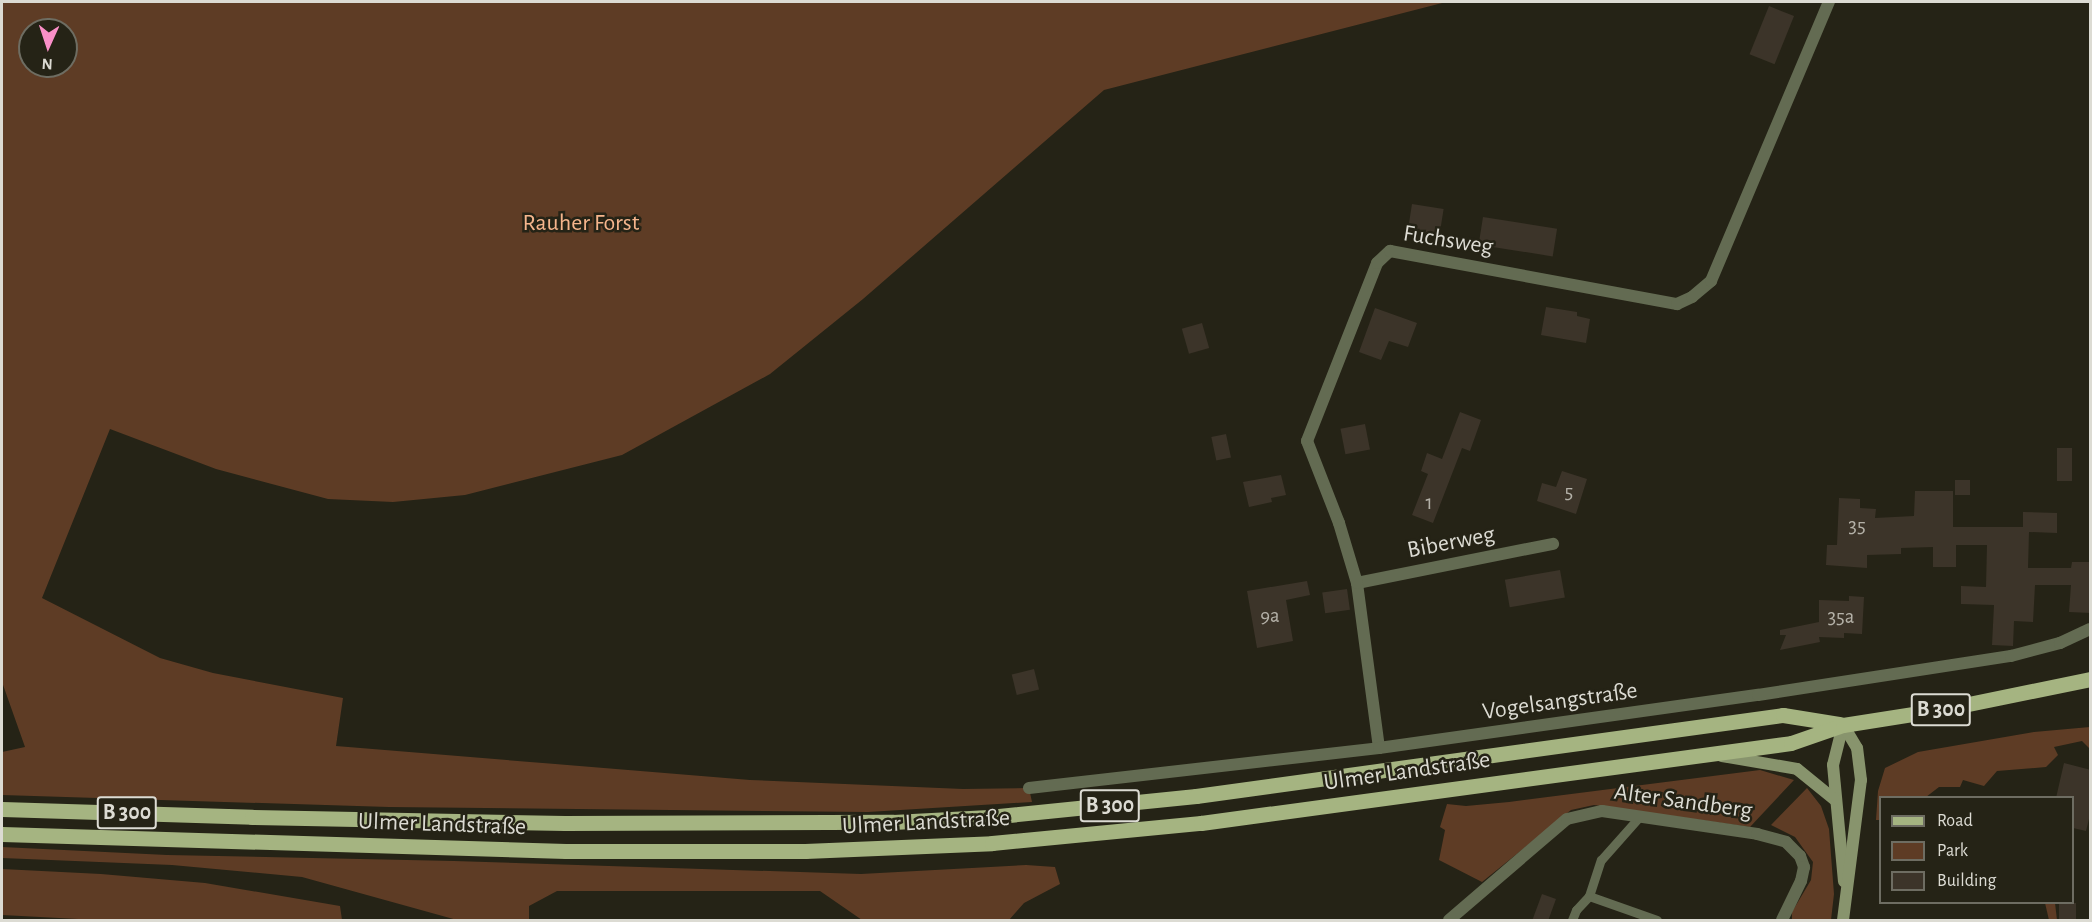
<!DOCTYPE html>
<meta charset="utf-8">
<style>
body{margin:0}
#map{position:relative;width:2092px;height:922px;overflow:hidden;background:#252316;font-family:"Alegreya Sans",sans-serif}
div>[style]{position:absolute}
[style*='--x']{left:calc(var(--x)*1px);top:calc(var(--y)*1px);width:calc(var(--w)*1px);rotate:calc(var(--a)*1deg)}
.green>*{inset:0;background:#5e3c25}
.building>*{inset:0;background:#3c3429;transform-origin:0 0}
.lane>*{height:9px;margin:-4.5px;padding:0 4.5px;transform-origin:4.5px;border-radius:4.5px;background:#636b52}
.street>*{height:12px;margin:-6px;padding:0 6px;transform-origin:6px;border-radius:6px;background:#636b52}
.secondary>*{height:12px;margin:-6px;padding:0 6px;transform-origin:6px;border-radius:6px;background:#88946d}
.primary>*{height:15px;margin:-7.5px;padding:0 7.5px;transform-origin:7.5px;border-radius:7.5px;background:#a5b481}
span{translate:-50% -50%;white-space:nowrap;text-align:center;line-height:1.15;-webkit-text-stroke:5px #252316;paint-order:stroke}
.number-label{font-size:21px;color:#b4b1a8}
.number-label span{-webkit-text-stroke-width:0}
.shield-label span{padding:2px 4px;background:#252316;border:2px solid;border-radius:4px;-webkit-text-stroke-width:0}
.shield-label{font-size:22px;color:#dcdbd3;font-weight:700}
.park-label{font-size:24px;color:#f5b58c}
.street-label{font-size:24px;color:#dcdbd3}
.frame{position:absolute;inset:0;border:3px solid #dcdbd3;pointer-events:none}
.legend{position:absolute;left:1879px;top:796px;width:195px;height:108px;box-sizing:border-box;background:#252316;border:2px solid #6e6d62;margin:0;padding:8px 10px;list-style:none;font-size:18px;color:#dcdbd3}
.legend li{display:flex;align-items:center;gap:12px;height:30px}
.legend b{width:30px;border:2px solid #6e6d62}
.north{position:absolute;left:18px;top:18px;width:60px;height:60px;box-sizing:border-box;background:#252316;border:2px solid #6e6d62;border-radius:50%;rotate:183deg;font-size:16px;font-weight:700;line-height:24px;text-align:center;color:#dcdbd3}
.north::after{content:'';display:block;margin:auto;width:21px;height:27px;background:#fa8fc8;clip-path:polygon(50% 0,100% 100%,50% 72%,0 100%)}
</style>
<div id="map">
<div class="green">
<i style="clip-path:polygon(evenodd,2px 2px,1446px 2px,1104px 90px,863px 299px,770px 374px,622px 455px,465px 495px,393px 502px,328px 499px,216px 469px,110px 429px,42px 598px,160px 658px,213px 673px,343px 698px,336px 746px,750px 780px,963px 789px,1029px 788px,1032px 802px,868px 812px,389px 807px,2px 795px,2px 752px,25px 747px,2px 682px,2px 2px,30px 30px,66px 30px,66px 66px,30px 66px,30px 30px)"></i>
<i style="clip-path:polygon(2090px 727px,2090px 749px,2082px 741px,2054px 747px,2058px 755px,2046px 767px,1997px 771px,1984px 786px,1963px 780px,1960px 787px,1939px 787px,1926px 797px,1880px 798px,1880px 820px,1876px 820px,1878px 791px,1885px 768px,1918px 752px,2034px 732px)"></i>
<i style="clip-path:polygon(1760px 770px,1794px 780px,1750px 827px,1594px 805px,1571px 810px,1482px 882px,1439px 860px,1445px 830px,1440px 827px,1447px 804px,1466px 806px,1509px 802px)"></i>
<i style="clip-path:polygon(1807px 788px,1821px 806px,1829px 829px,1834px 894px,1831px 920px,1792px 920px,1792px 912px,1811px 880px,1813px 862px,1795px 837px,1771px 825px)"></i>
<i style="clip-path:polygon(2px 847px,167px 855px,454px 861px,861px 874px,1026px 865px,1055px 867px,1060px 884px,1024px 903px,1009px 920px,862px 920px,820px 891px,557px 891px,529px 906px,529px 920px,457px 920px,302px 877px,172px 865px,2px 858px)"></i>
<i style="clip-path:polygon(2px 869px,101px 874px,205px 883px,340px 906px,342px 920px,97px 920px,2px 915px)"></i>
<i style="clip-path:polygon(2045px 903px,2055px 903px,2057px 920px,2049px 920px)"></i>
</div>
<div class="building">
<i style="left:1769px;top:6px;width:27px;height:52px;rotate:22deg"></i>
<i style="left:1412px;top:204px;width:32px;height:30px;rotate:9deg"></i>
<i style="left:1483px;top:217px;width:75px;height:28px;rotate:9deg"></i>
<i style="clip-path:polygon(1546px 307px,1577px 312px,1577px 316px,1590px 319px,1586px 343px,1541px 335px)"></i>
<i style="clip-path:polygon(1375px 308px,1417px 323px,1408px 347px,1389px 341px,1381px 360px,1359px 352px)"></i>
<i style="left:1202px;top:323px;width:26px;height:21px;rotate:74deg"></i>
<i style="clip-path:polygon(1460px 412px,1481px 420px,1470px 451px,1462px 448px,1433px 523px,1412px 515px,1428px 474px,1421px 471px,1427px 453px,1442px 459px)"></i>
<i style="left:1365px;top:424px;width:26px;height:25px;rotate:79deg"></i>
<i style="left:1226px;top:434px;width:24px;height:15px;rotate:78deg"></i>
<i style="left:2057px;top:448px;width:15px;height:33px"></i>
<i style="clip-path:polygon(1562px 471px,1587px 479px,1576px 514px,1537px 501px,1542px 483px,1556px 487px)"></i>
<i style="clip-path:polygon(1281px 475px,1286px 495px,1271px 498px,1272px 502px,1249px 507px,1243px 482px)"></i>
<i style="left:1955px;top:480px;width:15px;height:15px"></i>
<i style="clip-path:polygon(1915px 491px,1953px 491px,1953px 527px,2023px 527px,2023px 512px,2057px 513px,2057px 533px,2029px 532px,2028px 568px,2071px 568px,2072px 562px,2091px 562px,2091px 613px,2069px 612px,2071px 585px,2035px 585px,2033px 622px,2014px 621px,2013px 646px,1992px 645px,1994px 605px,1961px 604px,1961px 586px,1986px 587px,1987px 545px,1956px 545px,1956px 567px,1933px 567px,1933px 547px,1901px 548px,1901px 554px,1867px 555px,1867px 568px,1826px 565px,1827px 545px,1837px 545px,1839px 498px,1860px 499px,1860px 508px,1876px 509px,1875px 518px,1914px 516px)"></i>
<i style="left:1560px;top:570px;width:28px;height:56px;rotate:80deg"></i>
<i style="clip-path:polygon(1307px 581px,1310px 595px,1286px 600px,1293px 641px,1257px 648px,1247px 591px)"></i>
<i style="left:1347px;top:589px;width:21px;height:25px;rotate:82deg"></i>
<i style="clip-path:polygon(1849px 596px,1864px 597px,1862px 634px,1844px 633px,1844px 638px,1819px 637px,1820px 642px,1780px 650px,1786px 635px,1780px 635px,1780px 630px,1819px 622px,1819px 600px,1849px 601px)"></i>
<i style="left:1034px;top:669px;width:21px;height:23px;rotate:76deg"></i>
<i style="clip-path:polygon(2064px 763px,2091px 770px,2091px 811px,2086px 831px,2073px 828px,2073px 798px,2056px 798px)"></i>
<i style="clip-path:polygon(1542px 894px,1556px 899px,1548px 921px,1532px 921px)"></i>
<i style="left:2059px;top:903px;width:17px;height:18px"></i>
</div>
<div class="lane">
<i style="--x:1589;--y:896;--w:38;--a:-72"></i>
<i style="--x:1601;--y:860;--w:59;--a:-48.4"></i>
<i style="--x:1572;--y:920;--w:11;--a:-68"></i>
<i style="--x:1576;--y:910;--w:19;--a:-47"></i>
<i style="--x:1589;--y:896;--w:72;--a:19.4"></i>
</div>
<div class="street">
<i style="--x:1357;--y:583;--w:200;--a:-11.3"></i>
<i style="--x:1379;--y:748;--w:166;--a:-97.6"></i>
<i style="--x:1357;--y:583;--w:63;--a:-106.7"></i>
<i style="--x:1339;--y:523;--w:88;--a:-111.3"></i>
<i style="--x:1307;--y:441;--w:191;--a:-68.5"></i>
<i style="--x:1377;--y:263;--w:18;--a:-43"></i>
<i style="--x:1390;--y:251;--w:292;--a:10.5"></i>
<i style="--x:1677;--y:304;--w:17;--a:-25"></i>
<i style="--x:1692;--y:297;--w:25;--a:-40"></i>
<i style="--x:1711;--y:281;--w:303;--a:-67.1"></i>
<i style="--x:1029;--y:788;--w:352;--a:-6.5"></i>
<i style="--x:1379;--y:748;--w:383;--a:-8"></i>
<i style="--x:1758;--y:695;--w:256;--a:-8.8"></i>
<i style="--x:2011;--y:656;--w:51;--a:-14.9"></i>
<i style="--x:2060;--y:643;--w:33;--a:-25"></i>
<i style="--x:1449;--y:920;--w:155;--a:-40.6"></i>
<i style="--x:1567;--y:819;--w:36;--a:-13"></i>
<i style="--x:1602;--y:811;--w:157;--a:8.4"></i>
<i style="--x:1757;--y:834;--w:30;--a:15"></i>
<i style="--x:1786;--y:842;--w:20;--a:45"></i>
<i style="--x:1800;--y:856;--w:12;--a:70"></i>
<i style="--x:1804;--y:867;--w:14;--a:102"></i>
<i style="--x:1801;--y:881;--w:43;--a:116"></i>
</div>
<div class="secondary">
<i style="--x:1843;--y:725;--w:41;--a:104"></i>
<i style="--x:1833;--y:765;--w:117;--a:84.6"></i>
<i style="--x:1722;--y:756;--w:76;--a:9.8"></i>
<i style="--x:1797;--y:769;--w:49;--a:39.2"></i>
<i style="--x:1843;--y:920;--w:141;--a:-82.7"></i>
<i style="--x:1861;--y:780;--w:32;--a:-97"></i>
<i style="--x:1857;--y:748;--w:27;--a:-121"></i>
</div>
<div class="primary">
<i style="--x:2;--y:809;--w:250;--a:1.8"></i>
<i style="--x:252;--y:817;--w:313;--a:1.1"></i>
<i style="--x:565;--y:823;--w:328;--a:-0.2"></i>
<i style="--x:893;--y:822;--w:96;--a:-3"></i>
<i style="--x:989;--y:817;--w:208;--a:-5.8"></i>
<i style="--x:1196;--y:796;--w:593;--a:-7.86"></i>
<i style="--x:1783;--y:715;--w:58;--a:9"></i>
<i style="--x:2;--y:834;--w:564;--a:1.73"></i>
<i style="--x:566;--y:851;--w:239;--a:0"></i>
<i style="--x:805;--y:851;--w:187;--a:-2.4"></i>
<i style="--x:992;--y:843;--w:210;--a:-5.5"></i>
<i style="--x:1201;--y:823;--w:595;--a:-7.72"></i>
<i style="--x:1791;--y:743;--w:55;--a:-19.1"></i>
<i style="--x:1843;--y:725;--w:102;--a:-9"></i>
<i style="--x:1944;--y:709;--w:149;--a:-11.6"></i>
</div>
<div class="number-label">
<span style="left:1569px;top:492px">5</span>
<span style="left:1429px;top:503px">1</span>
<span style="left:1857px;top:526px">35</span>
<span style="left:1270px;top:616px">9a</span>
<span style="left:1841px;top:617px">35a</span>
</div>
<div class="shield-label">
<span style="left:1941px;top:710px">B 300</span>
<span style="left:1110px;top:806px">B 300</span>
<span style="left:127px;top:813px">B 300</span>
</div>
<div class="park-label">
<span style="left:581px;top:224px">Rauher Forst</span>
</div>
<div class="street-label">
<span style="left:1448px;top:241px;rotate:9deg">Fuchsweg</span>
<span style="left:1451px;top:543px;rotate:-11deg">Biberweg</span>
<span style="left:1560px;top:702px;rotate:-8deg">Vogelsangstraße</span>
<span style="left:1407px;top:772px;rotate:-8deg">Ulmer Landstraße</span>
<span style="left:1683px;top:802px;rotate:8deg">Alter Sandberg</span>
<span style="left:926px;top:823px;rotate:-3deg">Ulmer Landstraße</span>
<span style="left:442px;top:825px;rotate:2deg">Ulmer Landstraße</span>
</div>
<div class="frame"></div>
<ul class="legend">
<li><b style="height:8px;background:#a5b481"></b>Road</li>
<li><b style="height:16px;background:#5e3c25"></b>Park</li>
<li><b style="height:16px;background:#3c3429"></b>Building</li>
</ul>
<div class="north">N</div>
</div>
